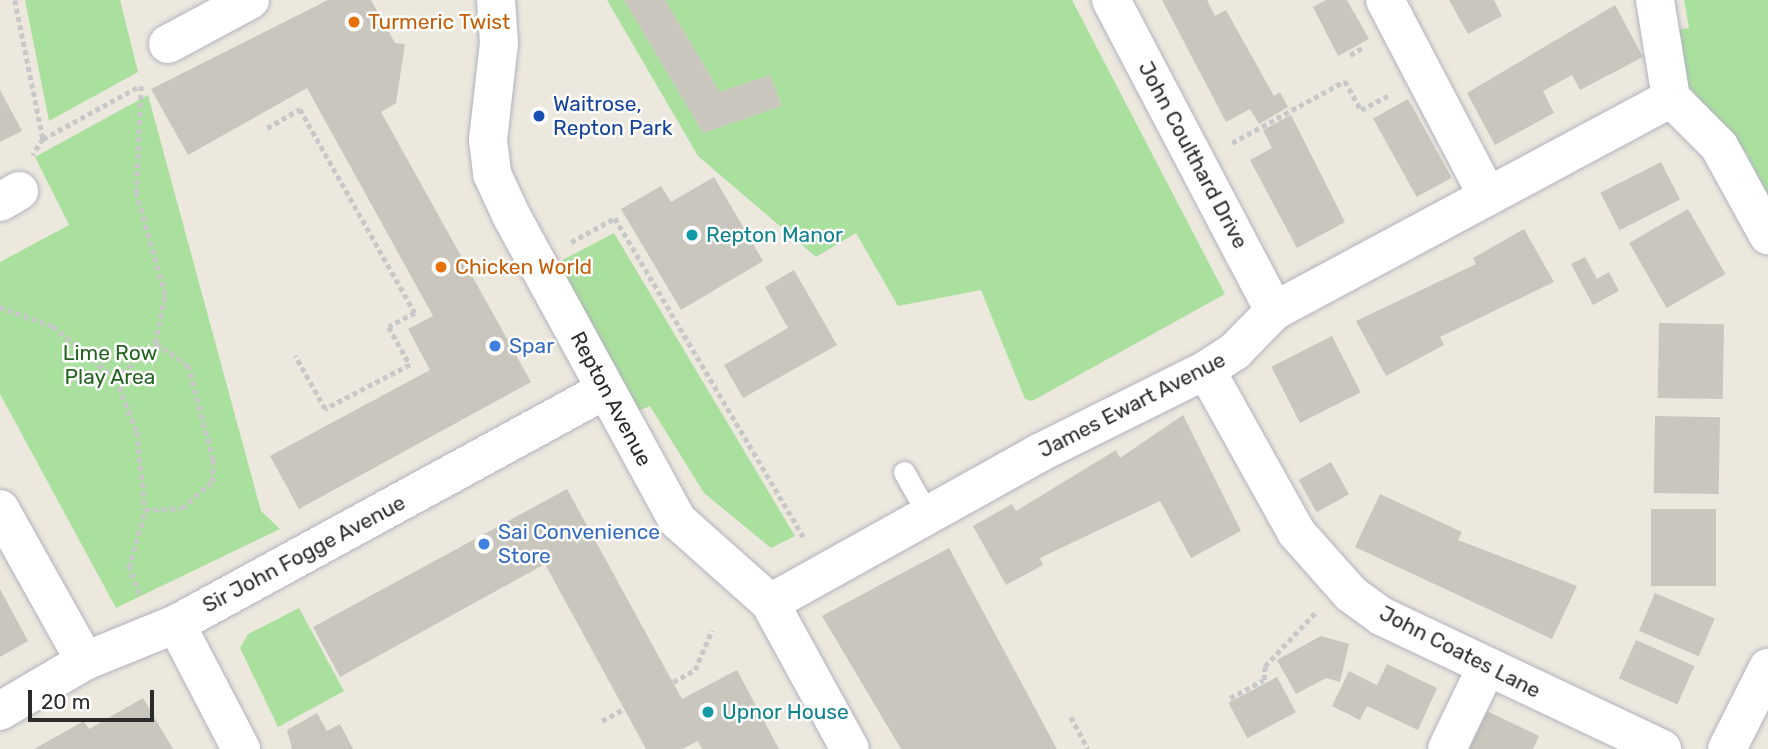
<!DOCTYPE html>
<style>
body{margin:0}
#map{position:relative;width:1768px;height:749px;overflow:hidden;background:#ece8de;font-family:Rubik,sans-serif}
div>[style]{position:absolute}
[style*='--x']{left:calc(var(--x)*1px);top:calc(var(--y)*1px);width:calc(var(--w)*1px);rotate:calc(var(--a)*1deg)}
.green>*{inset:0;background:#aae09e}
.building>*{inset:0;background:#c8c6bd;transform-origin:0 0}
.path>*{height:4.5px;margin-top:-2.25px;transform-origin:0;background:repeating-linear-gradient(90deg,#c8c8c8 0 5px,transparent 0 8.5px)}
.roads{filter:drop-shadow(0 0 2px #b1b2be) drop-shadow(0 0 2px #b1b2be)}
.service>*{height:21px;margin:-10.5px;padding:0 10.5px;transform-origin:10.5px;border-radius:10.5px;background:#fff}
.minor>*{height:38px;margin:-19px;padding:0 19px;transform-origin:19px;border-radius:19px;background:#fff}
.dots>*{width:19px;height:19px;translate:-50% -50%;box-sizing:border-box;border:4px solid #fff;border-radius:50%}
span{translate:-50% -50%;white-space:nowrap;text-align:center;line-height:1.15;-webkit-text-stroke:5px #fff;paint-order:stroke}
.food-label{font-size:21px;color:#c56008}
.left{translate:0 -50%;text-align:left}
.transit-label{font-size:21px;color:#164399}
.street-label{font-size:21px;color:#2b2b2b}
.culture-label{font-size:21px;color:#0d838f}
.shop-label{font-size:21px;color:#366cbe}
.park-label{font-size:21px;color:#22651e}
.scale{position:absolute;left:28px;top:690px;width:126px;height:32px;box-sizing:border-box;border:4px solid #2b2b2b;border-top:0;padding-left:9px;font-size:21px;line-height:24px;white-space:nowrap;color:#2b2b2b;-webkit-text-stroke:5px #fff;paint-order:stroke}
</style>
<div id="map">
<div class="green">
<i style="clip-path:polygon(25px 0,120px 0,138px 72px,49px 121px)"></i>
<i style="clip-path:polygon(607px 0,624px 0,703px 133px,782px 106px,770px 75px,720px 92px,665px 0,1072px 0,1225px 294px,1032px 401px,1025px 399px,981px 290px,898px 306px,856px 233px,816px 257px,698px 156px)"></i>
<i style="clip-path:polygon(1684px 0,1768px 0,1768px 197px,1747px 154px,1685px 82px,1675px 30px,1689px 28px)"></i>
<i style="clip-path:polygon(148px 95px,261px 511px,280px 529px,116px 608px,0 394px,0 262px,69px 225px,35px 157px)"></i>
<i style="clip-path:polygon(614px 233px,795px 536px,771px 548px,704px 493px,650px 406px,638px 411px,557px 263px)"></i>
<i style="clip-path:polygon(299px 608px,344px 691px,278px 727px,240px 648px,248px 634px)"></i>
</div>
<div class="building">
<i style="clip-path:polygon(328px 0,371px 0,395px 43px,405px 44px,396px 103px,381px 112px,531px 382px,299px 509px,270px 456px,430px 370px,408px 329px,433px 316px,307px 88px,188px 155px,151px 89px)"></i>
<i style="clip-path:polygon(624px 0,665px 0,720px 92px,770px 75px,782px 106px,703px 133px)"></i>
<i style="clip-path:polygon(1162px 0,1207px 0,1215px 16px,1226px 10px,1274px 96px,1280px 92px,1288px 107px,1259px 124px,1250px 109px,1226px 122px)"></i>
<i style="clip-path:polygon(1326px 0,1347px 0,1369px 39px,1338px 56px,1313px 7px)"></i>
<i style="clip-path:polygon(1449px 0,1494px 0,1502px 16px,1468px 34px)"></i>
<i style="clip-path:polygon(1615px 5px,1643px 57px,1580px 90px,1572px 75px,1543px 91px,1554px 113px,1495px 145px,1467px 93px)"></i>
<i style="clip-path:polygon(0 90px,22px 131px,0 142px)"></i>
<i style="left:1408px;top:99px;width:90px;height:40px;rotate:61deg"></i>
<i style="clip-path:polygon(1291px 115px,1345px 222px,1297px 248px,1250px 160px,1272px 148px,1263px 130px)"></i>
<i style="left:1661px;top:162px;width:42px;height:68px;rotate:63deg"></i>
<i style="clip-path:polygon(714px 177px,763px 261px,681px 310px,621px 209px,661px 186px,671px 202px)"></i>
<i style="left:1688px;top:209px;width:75px;height:68px;rotate:60deg"></i>
<i style="clip-path:polygon(1524px 229px,1554px 282px,1440px 337px,1444px 345px,1386px 376px,1356px 321px,1476px 264px,1473px 258px)"></i>
<i style="clip-path:polygon(1585px 257px,1597px 279px,1609px 272px,1619px 291px,1593px 305px,1571px 264px)"></i>
<i style="clip-path:polygon(794px 270px,837px 345px,743px 398px,724px 365px,788px 328px,765px 287px)"></i>
<i style="left:1659px;top:323px;width:65px;height:75px;rotate:1deg"></i>
<i style="left:1332px;top:336px;width:63px;height:68px;rotate:63deg"></i>
<i style="clip-path:polygon(1183px 415px,1241px 531px,1191px 558px,1160px 501px,1040px 558px,1043px 565px,1006px 585px,973px 526px,1012px 504px,1016px 511px,1116px 450px,1120px 458px)"></i>
<i style="left:1655px;top:416px;width:65px;height:77px;rotate:1deg"></i>
<i style="left:1331px;top:462px;width:37px;height:37px;rotate:61deg"></i>
<i style="clip-path:polygon(567px 489px,682px 699px,737px 670px,779px 749px,702px 749px,698px 741px,682px 749px,646px 749px,545px 564px,340px 677px,313px 627px)"></i>
<i style="clip-path:polygon(1380px 494px,1462px 532px,1458px 540px,1577px 586px,1552px 639px,1355px 547px)"></i>
<i style="left:1651px;top:509px;width:65px;height:77px"></i>
<i style="clip-path:polygon(949px 548px,1015px 671px,1057px 749px,901px 749px,822px 616px)"></i>
<i style="clip-path:polygon(0 589px,28px 641px,0 657px)"></i>
<i style="left:1655px;top:593px;width:65px;height:41px;rotate:23deg"></i>
<i style="clip-path:polygon(1321px 636px,1349px 644px,1340px 682px,1326px 678px,1296px 694px,1277px 660px)"></i>
<i style="left:1636px;top:640px;width:64px;height:42px;rotate:24deg"></i>
<i style="clip-path:polygon(1387px 664px,1437px 688px,1418px 730px,1367px 706px,1360px 720px,1332px 706px,1349px 671px,1377px 685px)"></i>
<i style="left:1277px;top:677px;width:40px;height:55px;rotate:62deg"></i>
<i style="clip-path:polygon(143px 698px,173px 749px,34px 749px,84px 721px,89px 729px)"></i>
<i style="clip-path:polygon(1487px 711px,1539px 736px,1533px 749px,1469px 749px)"></i>
<i style="clip-path:polygon(317px 713px,327px 731px,340px 724px,353px 749px,292px 749px,287px 730px)"></i>
</div>
<div class="path">
<i style="--x:15;--y:0;--w:142;--a:78.6"></i>
<i style="--x:43;--y:139;--w:19;--a:122"></i>
<i style="--x:1350;--y:55;--w:16;--a:-30"></i>
<i style="--x:267;--y:128;--w:38;--a:-30"></i>
<i style="--x:300;--y:109;--w:234;--a:60.6"></i>
<i style="--x:415;--y:313;--w:30;--a:152"></i>
<i style="--x:389;--y:327;--w:43;--a:61.1"></i>
<i style="--x:410;--y:365;--w:96;--a:152.6"></i>
<i style="--x:325;--y:409;--w:61;--a:-119.5"></i>
<i style="--x:43;--y:139;--w:111;--a:-28.7"></i>
<i style="--x:1232;--y:143;--w:129;--a:-28.8"></i>
<i style="--x:1345;--y:81;--w:33;--a:61"></i>
<i style="--x:1361;--y:110;--w:32;--a:-28"></i>
<i style="--x:571;--y:242;--w:50;--a:-28.6"></i>
<i style="--x:615;--y:218;--w:371;--a:59.4"></i>
<i style="--x:0;--y:307;--w:56;--a:19.7"></i>
<i style="--x:53;--y:326;--w:82;--a:40.1"></i>
<i style="--x:116;--y:379;--w:53;--a:-42.7"></i>
<i style="--x:155;--y:343;--w:49;--a:-78.2"></i>
<i style="--x:165;--y:295;--w:106;--a:-105.9"></i>
<i style="--x:136;--y:193;--w:107;--a:-87.3"></i>
<i style="--x:116;--y:379;--w:57;--a:68.4"></i>
<i style="--x:137;--y:432;--w:78;--a:84.1"></i>
<i style="--x:139;--y:594;--w:28;--a:-111"></i>
<i style="--x:129;--y:568;--w:60;--a:-74.6"></i>
<i style="--x:145;--y:510;--w:37;--a:-3"></i>
<i style="--x:182;--y:508;--w:40;--a:-41"></i>
<i style="--x:212;--y:482;--w:22;--a:-87"></i>
<i style="--x:213;--y:460;--w:97;--a:-104.9"></i>
<i style="--x:188;--y:366;--w:40;--a:-145.1"></i>
<i style="--x:673;--y:682;--w:25;--a:-29"></i>
<i style="--x:695;--y:670;--w:43;--a:-67"></i>
<i style="--x:1230;--y:698;--w:38;--a:-28"></i>
<i style="--x:1264;--y:680;--w:14;--a:-86"></i>
<i style="--x:1265;--y:666;--w:73;--a:-46.7"></i>
<i style="--x:1071;--y:717;--w:36;--a:62"></i>
<i style="--x:602;--y:721;--w:25;--a:-29"></i>
</div>
<div class="roads">
<div class="service">
<i style="--x:904;--y:472;--w:49;--a:60.8"></i>
</div>
<div class="minor">
<i style="--x:496;--y:0;--w:43;--a:86"></i>
<i style="--x:499;--y:43;--w:98;--a:96.5"></i>
<i style="--x:488;--y:140;--w:34;--a:83"></i>
<i style="--x:492;--y:174;--w:47;--a:65.1"></i>
<i style="--x:512;--y:217;--w:345;--a:61.4"></i>
<i style="--x:677;--y:520;--w:125;--a:41.7"></i>
<i style="--x:770;--y:603;--w:166;--a:61.3"></i>
<i style="--x:1111;--y:0;--w:351;--a:62.3"></i>
<i style="--x:1385;--y:0;--w:220;--a:62.4"></i>
<i style="--x:1655;--y:0;--w:99;--a:80.7"></i>
<i style="--x:1671;--y:98;--w:68;--a:45"></i>
<i style="--x:1719;--y:146;--w:102;--a:61.2"></i>
<i style="--x:168;--y:44;--w:93;--a:-28.2"></i>
<i style="--x:0;--y:202;--w:22;--a:-30"></i>
<i style="--x:1206;--y:370;--w:185;--a:60.9"></i>
<i style="--x:1296;--y:532;--w:83;--a:48.4"></i>
<i style="--x:1351;--y:594;--w:37;--a:36"></i>
<i style="--x:1381;--y:616;--w:311;--a:25.3"></i>
<i style="--x:0;--y:509;--w:174;--a:60.8"></i>
<i style="--x:770;--y:603;--w:308;--a:-29.1"></i>
<i style="--x:1039;--y:453;--w:186;--a:-26.4"></i>
<i style="--x:1206;--y:370;--w:35;--a:-33"></i>
<i style="--x:1235;--y:351;--w:56;--a:-45.7"></i>
<i style="--x:1274;--y:311;--w:451;--a:-28.2"></i>
<i style="--x:176;--y:624;--w:141;--a:62.5"></i>
<i style="--x:0;--y:711;--w:99;--a:-30.5"></i>
<i style="--x:85;--y:661;--w:98;--a:-22.1"></i>
<i style="--x:176;--y:624;--w:489;--a:-28.6"></i>
<i style="--x:1447;--y:749;--w:90;--a:-64.3"></i>
<i style="--x:1727;--y:749;--w:91;--a:-63.2"></i>
</div>
</div>
<div class="dots">
<i style="left:354px;top:22px;background:#e8710a"></i>
<i style="left:539px;top:116px;background:#1a4fb4"></i>
<i style="left:692px;top:235px;background:#0f9aa8"></i>
<i style="left:441px;top:267px;background:#e8710a"></i>
<i style="left:495px;top:346px;background:#3f7fe0"></i>
<i style="left:484px;top:544px;background:#3f7fe0"></i>
<i style="left:708px;top:712px;background:#0f9aa8"></i>
</div>
<div class="food-label">
<span class="left" style="left:368px;top:22px">Turmeric Twist</span>
<span class="left" style="left:455px;top:267px">Chicken World</span>
</div>
<div class="transit-label">
<span class="left" style="left:553px;top:116px">Waitrose,<br>Repton Park</span>
</div>
<div class="street-label">
<span style="left:1193px;top:155px;rotate:62deg">John Coulthard Drive</span>
<span style="left:611px;top:399px;rotate:62deg">Repton Avenue</span>
<span style="left:1132px;top:405px;rotate:-27deg">James Ewart Avenue</span>
<span style="left:304px;top:554px;rotate:-28deg">Sir John Fogge Avenue</span>
<span style="left:1460px;top:652px;rotate:27deg">John Coates Lane</span>
</div>
<div class="culture-label">
<span class="left" style="left:706px;top:235px">Repton Manor</span>
<span class="left" style="left:722px;top:712px">Upnor House</span>
</div>
<div class="shop-label">
<span class="left" style="left:509px;top:346px">Spar</span>
<span class="left" style="left:498px;top:544px">Sai Convenience<br>Store</span>
</div>
<div class="park-label">
<span style="left:110px;top:365px">Lime Row<br>Play Area</span>
</div>
<div class="scale">20 m</div>
</div>
